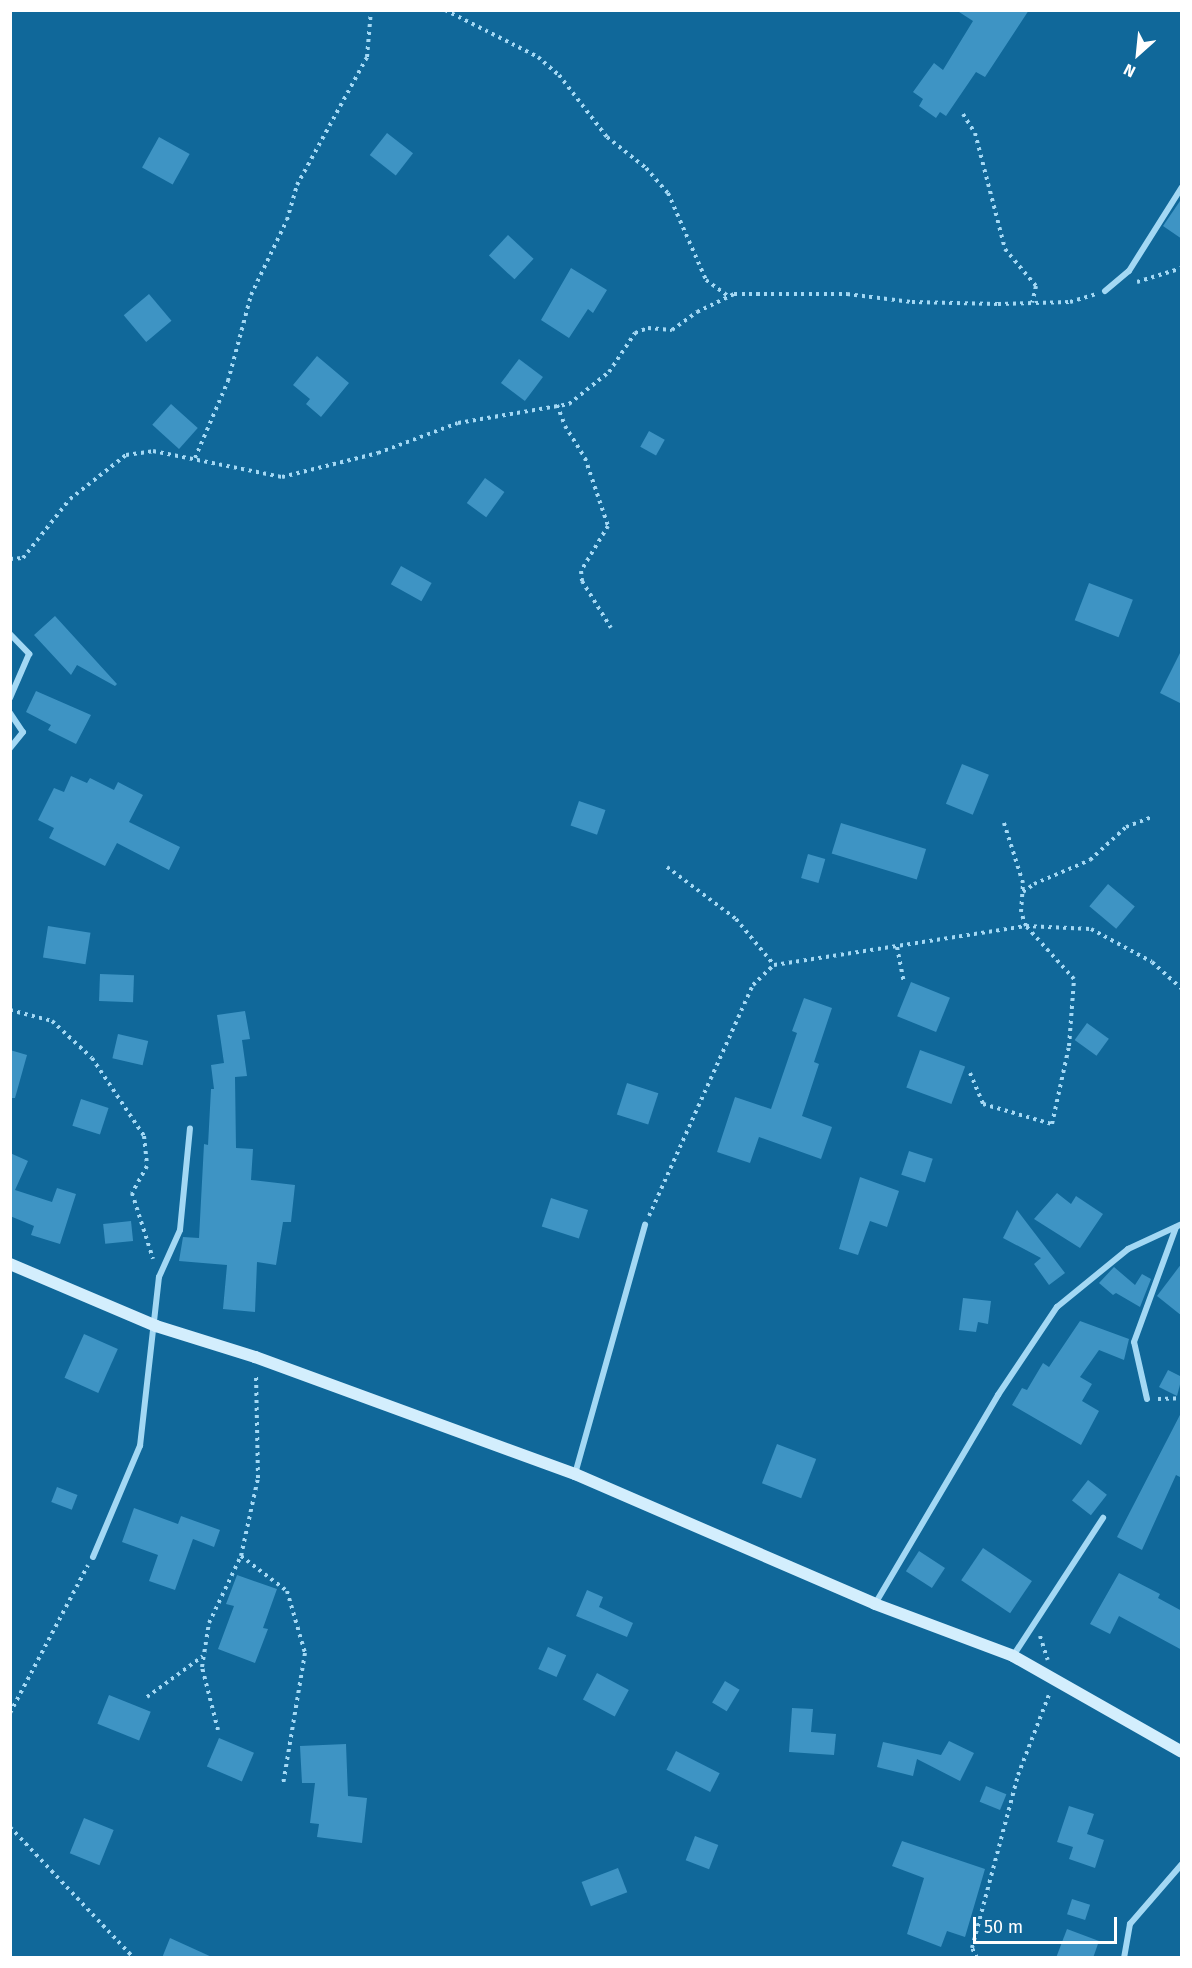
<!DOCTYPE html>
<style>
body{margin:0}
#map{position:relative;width:1192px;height:1968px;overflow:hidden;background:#10689a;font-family:"Fira Sans",sans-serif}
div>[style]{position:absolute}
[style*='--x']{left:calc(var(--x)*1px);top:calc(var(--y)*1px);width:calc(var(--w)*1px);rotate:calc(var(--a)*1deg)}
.building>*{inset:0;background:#3e94c4;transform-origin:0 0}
.path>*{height:4px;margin-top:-2px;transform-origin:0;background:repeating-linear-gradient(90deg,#a3d8f4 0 3px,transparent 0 7.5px)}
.street>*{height:6px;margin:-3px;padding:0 3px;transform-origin:3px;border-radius:3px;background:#a3d8f4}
.secondary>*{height:12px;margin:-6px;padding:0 6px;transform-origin:6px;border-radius:6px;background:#d3eefd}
span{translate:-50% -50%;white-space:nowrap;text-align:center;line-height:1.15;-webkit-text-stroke:4.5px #10689a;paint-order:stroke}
.frame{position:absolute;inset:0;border:12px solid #fff;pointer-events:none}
.north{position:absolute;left:1108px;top:24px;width:60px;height:60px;-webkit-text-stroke:4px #10689a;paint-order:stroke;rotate:207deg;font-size:16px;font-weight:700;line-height:24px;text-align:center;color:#fff}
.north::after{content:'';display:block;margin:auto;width:21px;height:27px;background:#fff;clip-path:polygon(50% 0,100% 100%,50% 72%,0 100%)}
.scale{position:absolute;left:973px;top:1917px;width:144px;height:27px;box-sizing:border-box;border:3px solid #fff;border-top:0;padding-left:8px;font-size:18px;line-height:21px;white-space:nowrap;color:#fff;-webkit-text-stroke:4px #10689a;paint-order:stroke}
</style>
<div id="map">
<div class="building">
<i style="clip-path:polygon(956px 10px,1029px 10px,985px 77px,976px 72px,946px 116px,940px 112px,936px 118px,919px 106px,923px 99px,913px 92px,934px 63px,943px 70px,973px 21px)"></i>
<i style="left:387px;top:133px;width:33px;height:28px;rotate:38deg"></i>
<i style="left:159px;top:137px;width:35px;height:35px;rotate:29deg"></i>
<i style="clip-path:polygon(1182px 198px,1182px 239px,1163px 226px)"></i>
<i style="left:508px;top:235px;width:35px;height:28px;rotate:43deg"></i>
<i style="clip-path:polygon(571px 268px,607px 290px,593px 313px,588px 309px,569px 338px,541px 320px)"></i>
<i style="left:149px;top:294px;width:35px;height:33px;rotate:50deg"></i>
<i style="clip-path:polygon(317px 356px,349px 383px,321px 417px,306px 404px,310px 399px,293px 385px)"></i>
<i style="left:519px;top:359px;width:30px;height:30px;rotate:37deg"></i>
<i style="left:171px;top:404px;width:36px;height:28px;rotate:42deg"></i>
<i style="left:649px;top:431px;width:18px;height:18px;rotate:29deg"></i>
<i style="left:485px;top:478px;width:24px;height:31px;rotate:36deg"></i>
<i style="left:401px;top:566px;width:35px;height:21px;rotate:29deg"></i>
<i style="left:1089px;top:583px;width:47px;height:40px;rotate:21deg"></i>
<i style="clip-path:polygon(55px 616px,117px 684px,115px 686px,77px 665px,71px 675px,34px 635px)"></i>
<i style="clip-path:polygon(1182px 649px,1182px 704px,1160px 693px)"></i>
<i style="clip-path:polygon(36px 691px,91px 715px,76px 744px,48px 730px,51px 725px,26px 712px)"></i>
<i style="left:962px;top:764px;width:29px;height:43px;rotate:22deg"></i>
<i style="clip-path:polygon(71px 776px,87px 783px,90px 778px,114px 790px,118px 782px,143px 795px,129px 822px,180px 847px,169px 870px,117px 843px,105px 866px,49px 838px,54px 828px,38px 820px,54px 788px,64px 792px)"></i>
<i style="left:579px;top:801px;width:28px;height:26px;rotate:19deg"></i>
<i style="left:841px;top:823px;width:89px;height:32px;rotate:17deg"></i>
<i style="left:808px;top:854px;width:18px;height:25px;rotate:16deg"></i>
<i style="left:1108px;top:884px;width:35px;height:29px;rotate:40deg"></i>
<i style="left:48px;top:926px;width:43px;height:32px;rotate:9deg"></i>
<i style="left:100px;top:974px;width:34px;height:27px;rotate:2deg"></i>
<i style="left:911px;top:982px;width:42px;height:37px;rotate:22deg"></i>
<i style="clip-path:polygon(804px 998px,832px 1008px,814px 1062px,819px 1064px,802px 1116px,832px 1127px,821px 1159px,759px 1137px,750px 1163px,717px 1152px,735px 1097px,771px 1109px,797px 1033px,792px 1031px)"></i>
<i style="clip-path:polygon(245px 1011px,250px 1039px,242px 1040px,247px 1076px,235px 1077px,236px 1148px,253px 1149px,251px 1180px,295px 1185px,291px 1222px,283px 1222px,276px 1265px,257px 1262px,255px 1312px,223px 1309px,227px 1265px,179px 1261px,183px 1237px,199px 1238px,204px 1144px,208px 1145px,211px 1089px,214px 1089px,211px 1065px,224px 1063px,217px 1015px)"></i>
<i style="left:1087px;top:1023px;width:27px;height:21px;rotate:36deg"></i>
<i style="left:118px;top:1034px;width:31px;height:25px;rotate:13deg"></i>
<i style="clip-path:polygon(10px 1050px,27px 1055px,15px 1098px,10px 1098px)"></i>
<i style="left:920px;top:1050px;width:48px;height:40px;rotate:20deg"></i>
<i style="left:627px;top:1083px;width:33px;height:33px;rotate:18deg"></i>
<i style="left:81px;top:1099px;width:29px;height:28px;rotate:18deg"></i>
<i style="left:909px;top:1151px;width:25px;height:25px;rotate:18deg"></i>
<i style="clip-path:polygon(10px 1153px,28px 1161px,15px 1190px,52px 1202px,57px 1188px,76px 1194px,60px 1244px,31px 1235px,34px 1226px,10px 1216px)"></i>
<i style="clip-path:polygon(860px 1177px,899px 1191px,887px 1227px,870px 1221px,858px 1255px,839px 1249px)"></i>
<i style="clip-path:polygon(1057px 1193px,1071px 1204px,1076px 1196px,1103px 1214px,1080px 1248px,1034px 1219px)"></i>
<i style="left:551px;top:1198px;width:39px;height:30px;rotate:18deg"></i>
<i style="clip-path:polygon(1017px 1210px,1065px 1273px,1049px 1285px,1034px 1264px,1041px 1258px,1003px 1238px)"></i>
<i style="left:131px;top:1221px;width:20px;height:28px;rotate:84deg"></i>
<i style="clip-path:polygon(1182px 1263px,1182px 1316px,1157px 1296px)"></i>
<i style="clip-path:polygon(1114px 1267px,1135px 1285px,1142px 1274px,1151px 1279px,1140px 1307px,1116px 1293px,1113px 1295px,1099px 1283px)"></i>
<i style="clip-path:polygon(963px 1298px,991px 1301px,988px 1324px,978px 1322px,976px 1332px,959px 1330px)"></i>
<i style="clip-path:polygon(1080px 1321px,1129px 1339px,1124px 1360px,1099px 1350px,1080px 1377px,1092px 1384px,1082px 1401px,1099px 1411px,1081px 1445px,1012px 1405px,1022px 1388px,1027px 1390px,1043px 1363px,1049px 1367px)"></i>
<i style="left:84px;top:1334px;width:37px;height:48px;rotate:24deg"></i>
<i style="clip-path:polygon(1168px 1370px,1182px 1377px,1177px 1396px,1159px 1387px)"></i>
<i style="clip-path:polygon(1182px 1411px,1182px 1478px,1176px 1475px,1142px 1550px,1117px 1537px)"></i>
<i style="left:777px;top:1444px;width:42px;height:42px;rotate:21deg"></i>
<i style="left:1088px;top:1480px;width:24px;height:26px;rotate:38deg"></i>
<i style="left:57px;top:1487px;width:22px;height:16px;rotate:21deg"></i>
<i style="clip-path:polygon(134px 1508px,178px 1524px,181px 1516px,220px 1530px,214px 1547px,193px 1539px,175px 1590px,149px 1581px,158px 1555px,122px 1542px)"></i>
<i style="left:983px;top:1548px;width:59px;height:39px;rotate:34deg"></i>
<i style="left:919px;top:1551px;width:31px;height:24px;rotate:33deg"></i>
<i style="clip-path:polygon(1119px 1573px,1160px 1594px,1158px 1598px,1182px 1611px,1182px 1650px,1119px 1616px,1110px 1634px,1090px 1624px)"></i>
<i style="clip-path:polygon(237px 1575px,277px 1589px,263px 1628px,268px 1629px,255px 1663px,218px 1649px,234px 1606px,226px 1604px)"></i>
<i style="clip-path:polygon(587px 1590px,603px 1597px,599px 1607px,633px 1623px,627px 1637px,576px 1616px)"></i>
<i style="left:548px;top:1647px;width:20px;height:24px;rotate:24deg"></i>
<i style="left:597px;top:1673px;width:36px;height:30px;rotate:28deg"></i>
<i style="left:725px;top:1681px;width:17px;height:25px;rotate:31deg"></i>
<i style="left:109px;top:1695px;width:45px;height:31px;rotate:22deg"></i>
<i style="clip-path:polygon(792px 1708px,813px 1709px,811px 1732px,836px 1734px,834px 1755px,789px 1752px)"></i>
<i style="left:219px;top:1738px;width:38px;height:31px;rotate:23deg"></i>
<i style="clip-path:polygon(949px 1741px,974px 1753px,960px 1781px,917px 1759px,913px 1776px,877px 1767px,883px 1742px,941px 1755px)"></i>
<i style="clip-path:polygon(346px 1744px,348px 1796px,367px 1798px,362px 1843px,317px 1837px,319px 1824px,310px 1823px,315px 1783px,302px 1783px,300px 1746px)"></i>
<i style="left:676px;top:1751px;width:49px;height:21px;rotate:27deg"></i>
<i style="left:986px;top:1786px;width:22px;height:17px;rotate:22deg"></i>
<i style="clip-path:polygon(1069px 1806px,1094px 1814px,1087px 1834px,1104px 1840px,1095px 1868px,1069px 1859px,1073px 1847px,1057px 1842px)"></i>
<i style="left:84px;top:1818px;width:32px;height:38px;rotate:22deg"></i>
<i style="left:695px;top:1836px;width:25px;height:26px;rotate:21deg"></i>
<i style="clip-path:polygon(902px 1841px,985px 1869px,965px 1937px,947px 1931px,941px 1947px,907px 1934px,924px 1878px,892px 1866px)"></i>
<i style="left:618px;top:1868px;width:26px;height:39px;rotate:69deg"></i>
<i style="left:1072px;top:1899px;width:19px;height:16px;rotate:18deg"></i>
<i style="clip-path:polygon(1067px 1929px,1099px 1941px,1093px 1958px,1056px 1958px)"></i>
<i style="clip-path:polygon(170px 1938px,214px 1958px,162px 1958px)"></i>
</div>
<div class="path">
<i style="--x:445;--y:10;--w:104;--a:26.8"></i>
<i style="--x:538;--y:57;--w:28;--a:41"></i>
<i style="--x:559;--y:75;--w:78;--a:52.3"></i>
<i style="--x:607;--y:137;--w:50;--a:38.5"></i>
<i style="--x:646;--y:168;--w:33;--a:49"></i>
<i style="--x:668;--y:193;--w:95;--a:66.4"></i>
<i style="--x:706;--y:280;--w:27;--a:36"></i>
<i style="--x:963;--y:114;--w:22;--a:58"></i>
<i style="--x:975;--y:133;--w:120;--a:75.5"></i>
<i style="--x:1005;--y:249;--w:48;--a:50"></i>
<i style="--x:1036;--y:286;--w:17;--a:103"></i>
<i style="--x:1137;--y:282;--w:47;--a:-17.3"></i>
<i style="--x:557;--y:405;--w:22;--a:69"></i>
<i style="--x:565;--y:426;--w:38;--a:58"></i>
<i style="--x:585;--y:458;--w:72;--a:71.3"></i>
<i style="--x:608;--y:526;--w:52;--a:121"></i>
<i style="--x:581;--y:571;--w:10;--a:84"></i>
<i style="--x:582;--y:581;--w:55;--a:58.3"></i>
<i style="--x:195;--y:458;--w:84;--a:-66.8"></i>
<i style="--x:228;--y:381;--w:89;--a:-75"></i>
<i style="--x:251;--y:295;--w:83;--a:-64.4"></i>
<i style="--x:287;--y:220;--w:36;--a:-74"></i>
<i style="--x:297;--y:185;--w:146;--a:-61.3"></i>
<i style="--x:367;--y:57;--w:47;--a:-85.1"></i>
<i style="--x:10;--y:559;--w:13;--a:-4"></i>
<i style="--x:23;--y:558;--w:75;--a:-51.5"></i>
<i style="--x:70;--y:499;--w:71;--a:-38.2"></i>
<i style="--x:126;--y:455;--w:27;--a:-8"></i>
<i style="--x:153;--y:451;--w:132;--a:11.4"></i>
<i style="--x:282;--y:477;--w:99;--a:-14"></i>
<i style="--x:378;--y:453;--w:85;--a:-20.6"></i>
<i style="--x:458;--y:423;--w:113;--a:-9.7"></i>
<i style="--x:569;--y:404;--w:51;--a:-38.7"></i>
<i style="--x:609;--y:372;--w:47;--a:-56.3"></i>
<i style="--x:635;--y:333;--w:14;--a:-21"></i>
<i style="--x:648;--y:328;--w:24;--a:5"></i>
<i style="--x:672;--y:330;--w:31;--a:-36"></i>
<i style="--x:697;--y:312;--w:41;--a:-25.9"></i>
<i style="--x:734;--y:294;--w:113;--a:0"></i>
<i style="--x:847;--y:294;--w:65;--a:7"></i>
<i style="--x:912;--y:302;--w:86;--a:1.3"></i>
<i style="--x:998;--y:304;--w:72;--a:-1.6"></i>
<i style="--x:1070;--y:302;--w:27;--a:-17"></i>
<i style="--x:667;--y:867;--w:86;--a:37"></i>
<i style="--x:736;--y:919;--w:60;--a:50.4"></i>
<i style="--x:1023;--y:892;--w:14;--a:-36"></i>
<i style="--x:1034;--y:884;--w:61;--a:-23.2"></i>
<i style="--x:1090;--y:860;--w:49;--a:-42.5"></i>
<i style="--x:1126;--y:827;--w:26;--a:-21"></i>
<i style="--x:897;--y:947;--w:36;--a:79"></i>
<i style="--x:10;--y:1010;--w:43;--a:14.7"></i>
<i style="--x:52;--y:1021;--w:54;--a:42.8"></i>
<i style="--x:92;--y:1058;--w:94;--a:56.3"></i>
<i style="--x:144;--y:1136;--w:30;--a:84"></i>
<i style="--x:147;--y:1166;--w:31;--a:119"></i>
<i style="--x:132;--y:1193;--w:69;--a:72.3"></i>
<i style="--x:970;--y:1073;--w:34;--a:67"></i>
<i style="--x:983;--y:1104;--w:72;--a:16.2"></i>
<i style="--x:1052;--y:1124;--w:80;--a:-77.7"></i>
<i style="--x:1069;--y:1046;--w:67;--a:-85.7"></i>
<i style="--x:1074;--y:979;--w:72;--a:-132.2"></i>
<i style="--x:1026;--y:926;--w:15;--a:-110"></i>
<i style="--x:1021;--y:912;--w:29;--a:-86"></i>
<i style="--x:1023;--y:883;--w:63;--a:-107.6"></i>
<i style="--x:649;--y:1216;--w:253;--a:-65.8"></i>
<i style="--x:753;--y:985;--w:29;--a:-44"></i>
<i style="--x:774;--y:965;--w:255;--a:-8.8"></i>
<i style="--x:1026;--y:926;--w:65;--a:2.6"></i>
<i style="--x:1091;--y:929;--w:69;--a:28.4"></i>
<i style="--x:1152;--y:962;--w:40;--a:42"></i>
<i style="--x:1158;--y:1399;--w:24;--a:-2"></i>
<i style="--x:241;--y:1556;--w:58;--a:37.3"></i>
<i style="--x:287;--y:1591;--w:65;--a:73.8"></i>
<i style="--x:305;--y:1653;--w:134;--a:99.5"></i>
<i style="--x:1040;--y:1636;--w:25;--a:72"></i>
<i style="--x:147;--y:1697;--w:69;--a:-36.2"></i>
<i style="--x:10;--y:1713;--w:167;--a:-62.2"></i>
<i style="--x:218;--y:1730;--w:65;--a:-104.3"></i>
<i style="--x:202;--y:1667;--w:45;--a:-81"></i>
<i style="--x:209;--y:1623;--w:74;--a:-64.5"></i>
<i style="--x:241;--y:1556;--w:80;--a:-77.7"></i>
<i style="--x:258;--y:1478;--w:105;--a:-91.1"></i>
<i style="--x:10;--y:1827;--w:180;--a:46.6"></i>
<i style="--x:977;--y:1958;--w:11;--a:-117"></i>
<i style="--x:972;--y:1948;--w:179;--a:-75.1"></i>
<i style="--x:1018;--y:1775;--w:89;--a:-68.9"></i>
</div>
<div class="street">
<i style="--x:1105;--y:291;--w:31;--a:-40"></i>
<i style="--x:1129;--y:271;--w:99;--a:-57.8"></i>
<i style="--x:10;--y:634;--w:28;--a:46"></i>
<i style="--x:29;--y:654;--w:48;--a:113.4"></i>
<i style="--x:10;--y:713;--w:23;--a:56"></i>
<i style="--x:23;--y:732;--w:21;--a:129"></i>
<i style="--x:1147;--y:1399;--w:58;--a:-102.8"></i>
<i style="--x:1134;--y:1342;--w:122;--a:-69.9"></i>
<i style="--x:575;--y:1474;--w:259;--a:-74.3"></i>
<i style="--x:93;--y:1557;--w:121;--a:-67.1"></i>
<i style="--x:140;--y:1446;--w:170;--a:-83.6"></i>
<i style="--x:159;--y:1277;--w:51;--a:-65.9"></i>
<i style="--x:180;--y:1230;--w:102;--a:-84.4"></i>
<i style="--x:875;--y:1604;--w:243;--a:-59.5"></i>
<i style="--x:998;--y:1395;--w:106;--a:-56.2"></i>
<i style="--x:1057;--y:1307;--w:92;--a:-39.2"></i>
<i style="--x:1128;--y:1249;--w:60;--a:-24.8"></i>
<i style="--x:1013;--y:1656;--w:165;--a:-56.9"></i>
<i style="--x:1124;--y:1958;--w:35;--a:-80"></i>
<i style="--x:1130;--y:1924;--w:79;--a:-49.1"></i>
</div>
<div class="secondary">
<i style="--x:10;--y:1264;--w:159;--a:23"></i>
<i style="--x:156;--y:1326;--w:104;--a:17.4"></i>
<i style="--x:255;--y:1357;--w:341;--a:20.1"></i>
<i style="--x:575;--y:1474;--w:327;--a:23.4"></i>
<i style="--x:875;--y:1604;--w:147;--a:20.6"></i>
<i style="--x:1013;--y:1656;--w:194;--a:29.6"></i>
</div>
<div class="frame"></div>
<div class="north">N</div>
<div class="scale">50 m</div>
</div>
